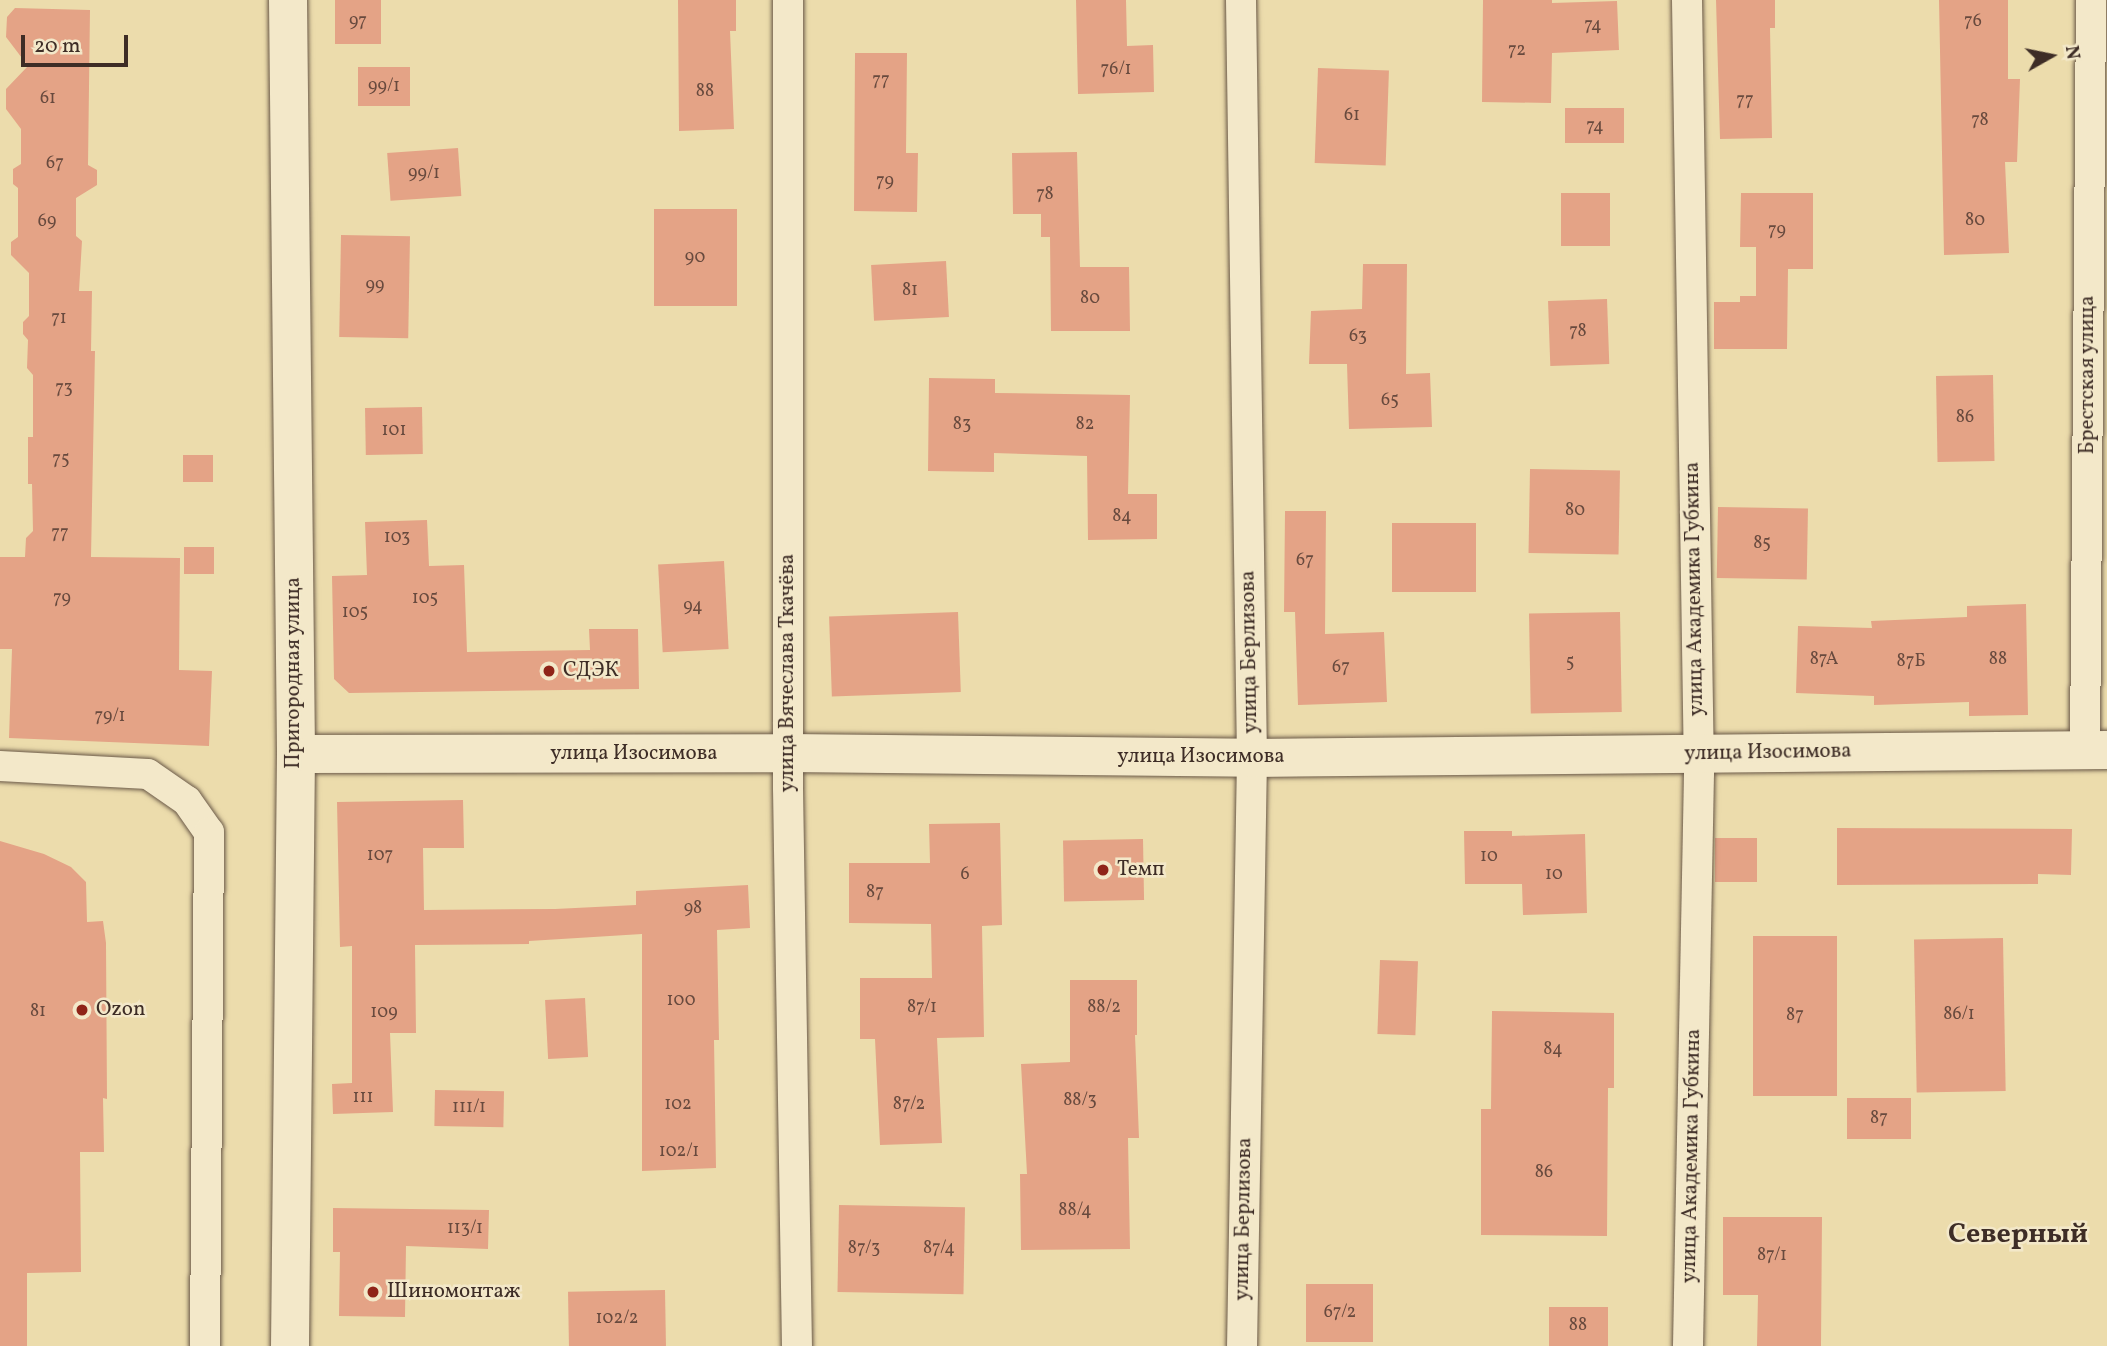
<!DOCTYPE html>
<meta charset="utf-8">
<style>
body{margin:0}
#map{position:relative;width:2107px;height:1346px;overflow:hidden;background:#ecdcac;font-family:Vollkorn,serif}
div>[style]{position:absolute}
[style*='--x']{left:calc(var(--x)*1px);top:calc(var(--y)*1px);width:calc(var(--w)*1px);rotate:calc(var(--a)*1deg)}
.building>*{inset:0;background:#e4a386;transform-origin:0 0}
.roads{filter:drop-shadow(0 0 2px #6a5948) drop-shadow(0 0 2px #6a5948)}
.street>*{height:30px;margin:-15px;padding:0 15px;transform-origin:15px;border-radius:15px;background:#f3e8c9}
.secondary>*{height:38px;margin:-19px;padding:0 19px;transform-origin:19px;border-radius:19px;background:#f3e8c9}
.dots>*{width:19px;height:19px;translate:-50% -50%;box-sizing:border-box;border:4px solid #f3e8c9;border-radius:50%}
span{translate:-50% -50%;white-space:nowrap;text-align:center;line-height:1.15;-webkit-text-stroke:5px #f3e8c9;paint-order:stroke}
.number-label{font-size:18px;color:#684a3e}
.number-label span{-webkit-text-stroke-width:0}
.street-label{font-size:21px;color:#3e2d26}
.poi-label{font-size:21px;color:#3e2d26}
.left{translate:0 -50%;text-align:left}
.district-label{font-size:28px;color:#3e2d26;font-weight:700}
.north{position:absolute;left:2016px;top:21px;width:70px;height:70px;-webkit-text-stroke:5px #f3e8c9;paint-order:stroke;rotate:81deg;font-size:19px;font-weight:700;line-height:28px;text-align:center;color:#3e2d26}
.north::after{content:'';display:block;margin:auto;width:24px;height:32px;background:#3e2d26;clip-path:polygon(50% 0,100% 100%,50% 72%,0 100%)}
.scale{position:absolute;left:21px;top:35px;width:107px;height:32px;box-sizing:border-box;border:4px solid #3e2d26;border-top:0;padding-left:9px;font-size:21px;line-height:24px;white-space:nowrap;color:#3e2d26;-webkit-text-stroke:5px #f3e8c9;paint-order:stroke}
</style>
<div id="map">
<div class="building">
<i style="left:335px;top:0;width:46px;height:44px"></i>
<i style="clip-path:polygon(678px 0,736px 0,736px 31px,730px 31px,734px 129px,679px 131px)"></i>
<i style="clip-path:polygon(1076px 0,1126px 0,1127px 46px,1153px 45px,1154px 92px,1078px 94px)"></i>
<i style="clip-path:polygon(1483px 0,1552px 0,1552px 3px,1617px 1px,1619px 50px,1552px 53px,1551px 103px,1482px 102px)"></i>
<i style="clip-path:polygon(1716px 0,1775px 0,1775px 28px,1770px 28px,1772px 138px,1720px 139px)"></i>
<i style="clip-path:polygon(1939px 0,2008px 0,2008px 79px,2020px 79px,2017px 162px,2005px 162px,2009px 253px,1944px 255px)"></i>
<i style="clip-path:polygon(15px 8px,90px 10px,88px 165px,97px 170px,97px 185px,76px 198px,76px 236px,82px 241px,79px 291px,92px 291px,91px 351px,95px 351px,91px 557px,180px 558px,179px 670px,212px 671px,209px 746px,9px 738px,12px 649px,0 649px,0 557px,25px 557px,26px 538px,33px 531px,32px 484px,28px 484px,28px 437px,33px 437px,33px 375px,27px 368px,28px 340px,23px 334px,23px 322px,29px 316px,29px 273px,11px 255px,11px 242px,18px 237px,18px 188px,13px 184px,13px 169px,21px 164px,21px 129px,6px 109px,6px 89px,28px 66px,6px 37px,7px 17px)"></i>
<i style="clip-path:polygon(855px 53px,907px 53px,906px 153px,918px 153px,917px 212px,854px 211px)"></i>
<i style="left:410px;top:67px;width:39px;height:52px;rotate:90deg"></i>
<i style="left:1318px;top:68px;width:71px;height:95px;rotate:2deg"></i>
<i style="left:1565px;top:108px;width:59px;height:35px"></i>
<i style="left:458px;top:148px;width:48px;height:71px;rotate:86deg"></i>
<i style="clip-path:polygon(1077px 152px,1080px 267px,1129px 267px,1130px 331px,1051px 331px,1050px 237px,1041px 237px,1041px 214px,1013px 214px,1012px 153px)"></i>
<i style="left:1561px;top:193px;width:49px;height:53px"></i>
<i style="clip-path:polygon(1741px 193px,1813px 193px,1813px 269px,1788px 269px,1787px 349px,1714px 349px,1714px 302px,1740px 302px,1740px 296px,1756px 296px,1756px 247px,1740px 247px)"></i>
<i style="left:654px;top:209px;width:83px;height:97px"></i>
<i style="left:341px;top:235px;width:69px;height:102px;rotate:1deg"></i>
<i style="left:946px;top:261px;width:56px;height:75px;rotate:87deg"></i>
<i style="clip-path:polygon(1363px 264px,1407px 264px,1406px 374px,1430px 373px,1432px 427px,1349px 429px,1347px 364px,1309px 364px,1311px 311px,1362px 309px)"></i>
<i style="left:1607px;top:299px;width:65px;height:59px;rotate:88deg"></i>
<i style="left:1993px;top:375px;width:86px;height:57px;rotate:89deg"></i>
<i style="clip-path:polygon(929px 378px,995px 379px,995px 393px,1130px 395px,1128px 494px,1157px 494px,1157px 539px,1088px 540px,1087px 456px,994px 453px,994px 472px,928px 471px)"></i>
<i style="left:422px;top:407px;width:47px;height:57px;rotate:89deg"></i>
<i style="left:183px;top:455px;width:30px;height:27px"></i>
<i style="left:1530px;top:469px;width:90px;height:84px;rotate:1deg"></i>
<i style="left:1718px;top:507px;width:90px;height:71px;rotate:1deg"></i>
<i style="clip-path:polygon(1285px 511px,1326px 511px,1325px 634px,1384px 632px,1387px 702px,1298px 705px,1295px 612px,1284px 612px)"></i>
<i style="clip-path:polygon(427px 520px,429px 566px,464px 565px,467px 652px,590px 650px,589px 629px,638px 629px,639px 689px,349px 693px,334px 679px,332px 576px,367px 575px,365px 522px)"></i>
<i style="left:1392px;top:523px;width:84px;height:69px"></i>
<i style="left:184px;top:547px;width:30px;height:27px"></i>
<i style="left:724px;top:561px;width:88px;height:66px;rotate:87deg"></i>
<i style="clip-path:polygon(2026px 604px,2028px 715px,1969px 716px,1969px 702px,1874px 705px,1874px 696px,1796px 693px,1798px 626px,1872px 628px,1871px 621px,1967px 617px,1967px 606px)"></i>
<i style="left:958px;top:612px;width:80px;height:129px;rotate:88deg"></i>
<i style="left:1620px;top:612px;width:100px;height:91px;rotate:89deg"></i>
<i style="clip-path:polygon(463px 800px,464px 848px,423px 848px,424px 910px,555px 909px,636px 905px,636px 891px,748px 885px,750px 928px,717px 930px,719px 1040px,714px 1040px,716px 1168px,642px 1171px,642px 934px,529px 941px,529px 944px,415px 945px,416px 1033px,390px 1033px,393px 1112px,333px 1114px,332px 1084px,352px 1083px,352px 946px,340px 947px,337px 802px)"></i>
<i style="clip-path:polygon(1000px 823px,1002px 925px,982px 926px,984px 1037px,937px 1038px,942px 1143px,880px 1145px,875px 1039px,860px 1039px,860px 978px,932px 978px,931px 924px,849px 923px,849px 863px,930px 863px,929px 824px)"></i>
<i style="clip-path:polygon(1837px 828px,2072px 829px,2071px 875px,2038px 874px,2038px 884px,1837px 885px)"></i>
<i style="clip-path:polygon(1464px 831px,1512px 831px,1512px 836px,1585px 834px,1587px 913px,1523px 915px,1522px 884px,1465px 884px)"></i>
<i style="left:1715px;top:838px;width:42px;height:44px"></i>
<i style="left:1143px;top:839px;width:61px;height:80px;rotate:89deg"></i>
<i style="clip-path:polygon(0 841px,44px 854px,71px 867px,86px 882px,87px 922px,103px 921px,106px 943px,107px 1099px,103px 1098px,104px 1152px,80px 1152px,81px 1272px,27px 1273px,27px 1346px,0 1346px)"></i>
<i style="left:1753px;top:936px;width:84px;height:160px"></i>
<i style="left:2003px;top:938px;width:153px;height:89px;rotate:89deg"></i>
<i style="left:1380px;top:960px;width:38px;height:74px;rotate:2deg"></i>
<i style="clip-path:polygon(1070px 980px,1137px 980px,1137px 1035px,1135px 1035px,1139px 1138px,1128px 1138px,1130px 1249px,1021px 1250px,1020px 1174px,1027px 1174px,1021px 1064px,1070px 1062px)"></i>
<i style="left:585px;top:998px;width:59px;height:40px;rotate:87deg"></i>
<i style="clip-path:polygon(1492px 1011px,1614px 1013px,1614px 1088px,1608px 1088px,1607px 1236px,1481px 1235px,1481px 1109px,1491px 1109px)"></i>
<i style="left:435px;top:1090px;width:69px;height:36px;rotate:1deg"></i>
<i style="left:1911px;top:1098px;width:41px;height:64px;rotate:90deg"></i>
<i style="left:839px;top:1205px;width:126px;height:87px;rotate:1deg"></i>
<i style="clip-path:polygon(333px 1208px,489px 1210px,488px 1249px,406px 1246px,405px 1317px,339px 1316px,340px 1252px,333px 1252px)"></i>
<i style="clip-path:polygon(1723px 1217px,1822px 1217px,1821px 1346px,1757px 1346px,1758px 1295px,1723px 1295px)"></i>
<i style="left:1306px;top:1284px;width:67px;height:58px"></i>
<i style="left:665px;top:1290px;width:56px;height:97px;rotate:89deg"></i>
<i style="left:1549px;top:1307px;width:59px;height:39px"></i>
</div>
<div class="roads">
<div class="street">
<i style="--x:788;--y:0;--w:788;--a:90"></i>
<i style="--x:788;--y:788;--w:558;--a:89.08"></i>
<i style="--x:1241;--y:0;--w:758;--a:89.17"></i>
<i style="--x:1252;--y:758;--w:588;--a:90.97"></i>
<i style="--x:1687;--y:0;--w:773;--a:89.11"></i>
<i style="--x:1699;--y:773;--w:573;--a:91.1"></i>
<i style="--x:2085;--y:750;--w:750;--a:-89.54"></i>
<i style="--x:0;--y:766;--w:148;--a:3.1"></i>
<i style="--x:148;--y:774;--w:47;--a:34.7"></i>
<i style="--x:187;--y:801;--w:38;--a:55"></i>
<i style="--x:209;--y:832;--w:514;--a:90.45"></i>
</div>
<div class="secondary">
<i style="--x:288;--y:0;--w:754;--a:89.39"></i>
<i style="--x:296;--y:754;--w:592;--a:90.58"></i>
<i style="--x:296;--y:754;--w:492;--a:-0.1"></i>
<i style="--x:788;--y:753;--w:464;--a:0.6"></i>
<i style="--x:1252;--y:758;--w:855;--a:-0.54"></i>
</div>
</div>
<div class="dots">
<i style="left:549px;top:671px;background:#8f2418"></i>
<i style="left:1103px;top:870px;background:#8f2418"></i>
<i style="left:82px;top:1010px;background:#8f2418"></i>
<i style="left:373px;top:1292px;background:#8f2418"></i>
</div>
<div class="number-label">
<span style="left:358px;top:22px">97</span>
<span style="left:1973px;top:22px">76</span>
<span style="left:1593px;top:26px">74</span>
<span style="left:1517px;top:51px">72</span>
<span style="left:1116px;top:70px">76/1</span>
<span style="left:881px;top:81px">77</span>
<span style="left:384px;top:87px">99/1</span>
<span style="left:705px;top:92px">88</span>
<span style="left:48px;top:99px">61</span>
<span style="left:1745px;top:101px">77</span>
<span style="left:1352px;top:116px">61</span>
<span style="left:1980px;top:121px">78</span>
<span style="left:1595px;top:127px">74</span>
<span style="left:55px;top:164px">67</span>
<span style="left:424px;top:174px">99/1</span>
<span style="left:885px;top:182px">79</span>
<span style="left:1045px;top:195px">78</span>
<span style="left:1975px;top:221px">80</span>
<span style="left:47px;top:222px">69</span>
<span style="left:1777px;top:231px">79</span>
<span style="left:695px;top:258px">90</span>
<span style="left:375px;top:286px">99</span>
<span style="left:910px;top:291px">81</span>
<span style="left:1090px;top:299px">80</span>
<span style="left:59px;top:319px">71</span>
<span style="left:1578px;top:332px">78</span>
<span style="left:1358px;top:337px">63</span>
<span style="left:64px;top:389px">73</span>
<span style="left:1390px;top:401px">65</span>
<span style="left:1965px;top:418px">86</span>
<span style="left:962px;top:425px">83</span>
<span style="left:1085px;top:425px">82</span>
<span style="left:394px;top:431px">101</span>
<span style="left:61px;top:460px">75</span>
<span style="left:1575px;top:511px">80</span>
<span style="left:1122px;top:517px">84</span>
<span style="left:60px;top:534px">77</span>
<span style="left:397px;top:538px">103</span>
<span style="left:1762px;top:544px">85</span>
<span style="left:1305px;top:561px">67</span>
<span style="left:62px;top:599px">79</span>
<span style="left:425px;top:599px">105</span>
<span style="left:693px;top:607px">94</span>
<span style="left:355px;top:613px">105</span>
<span style="left:1824px;top:660px">87А</span>
<span style="left:1998px;top:660px">88</span>
<span style="left:1911px;top:662px">87Б</span>
<span style="left:1570px;top:663px">5</span>
<span style="left:1341px;top:668px">67</span>
<span style="left:110px;top:717px">79/1</span>
<span style="left:380px;top:856px">107</span>
<span style="left:1489px;top:857px">10</span>
<span style="left:965px;top:875px">6</span>
<span style="left:1554px;top:875px">10</span>
<span style="left:875px;top:893px">87</span>
<span style="left:693px;top:909px">98</span>
<span style="left:681px;top:1001px">100</span>
<span style="left:922px;top:1008px">87/1</span>
<span style="left:1104px;top:1008px">88/2</span>
<span style="left:38px;top:1012px">81</span>
<span style="left:384px;top:1013px">109</span>
<span style="left:1959px;top:1015px">86/1</span>
<span style="left:1795px;top:1016px">87</span>
<span style="left:1553px;top:1050px">84</span>
<span style="left:363px;top:1098px">111</span>
<span style="left:1080px;top:1101px">88/3</span>
<span style="left:678px;top:1105px">102</span>
<span style="left:909px;top:1105px">87/2</span>
<span style="left:469px;top:1108px">111/1</span>
<span style="left:1879px;top:1119px">87</span>
<span style="left:679px;top:1152px">102/1</span>
<span style="left:1544px;top:1173px">86</span>
<span style="left:1075px;top:1211px">88/4</span>
<span style="left:465px;top:1229px">113/1</span>
<span style="left:864px;top:1249px">87/3</span>
<span style="left:939px;top:1249px">87/4</span>
<span style="left:1772px;top:1256px">87/1</span>
<span style="left:1340px;top:1313px">67/2</span>
<span style="left:617px;top:1319px">102/2</span>
<span style="left:1578px;top:1326px">88</span>
</div>
<div class="street-label">
<span style="left:2088px;top:375px;rotate:-90deg">Брестская улица</span>
<span style="left:1695px;top:589px;rotate:-91deg">улица Академика Губкина</span>
<span style="left:1250px;top:652px;rotate:-91deg">улица Берлизова</span>
<span style="left:294px;top:673px;rotate:-90deg">Пригородная улица</span>
<span style="left:788px;top:673px;rotate:-90deg">улица Вячеслава Ткачёва</span>
<span style="left:1768px;top:753px;rotate:-1deg">улица Изосимова</span>
<span style="left:634px;top:754px">улица Изосимова</span>
<span style="left:1201px;top:757px">улица Изосимова</span>
<span style="left:1692px;top:1156px;rotate:-89deg">улица Академика Губкина</span>
<span style="left:1244px;top:1219px;rotate:-89deg">улица Берлизова</span>
</div>
<div class="poi-label">
<span class="left" style="left:563px;top:671px">СДЭК</span>
<span class="left" style="left:1117px;top:870px">Темп</span>
<span class="left" style="left:96px;top:1010px">Ozon</span>
<span class="left" style="left:387px;top:1292px">Шиномонтаж</span>
</div>
<div class="district-label">
<span style="left:2018px;top:1235px">Северный</span>
</div>
<div class="north">N</div>
<div class="scale">20 m</div>
</div>
